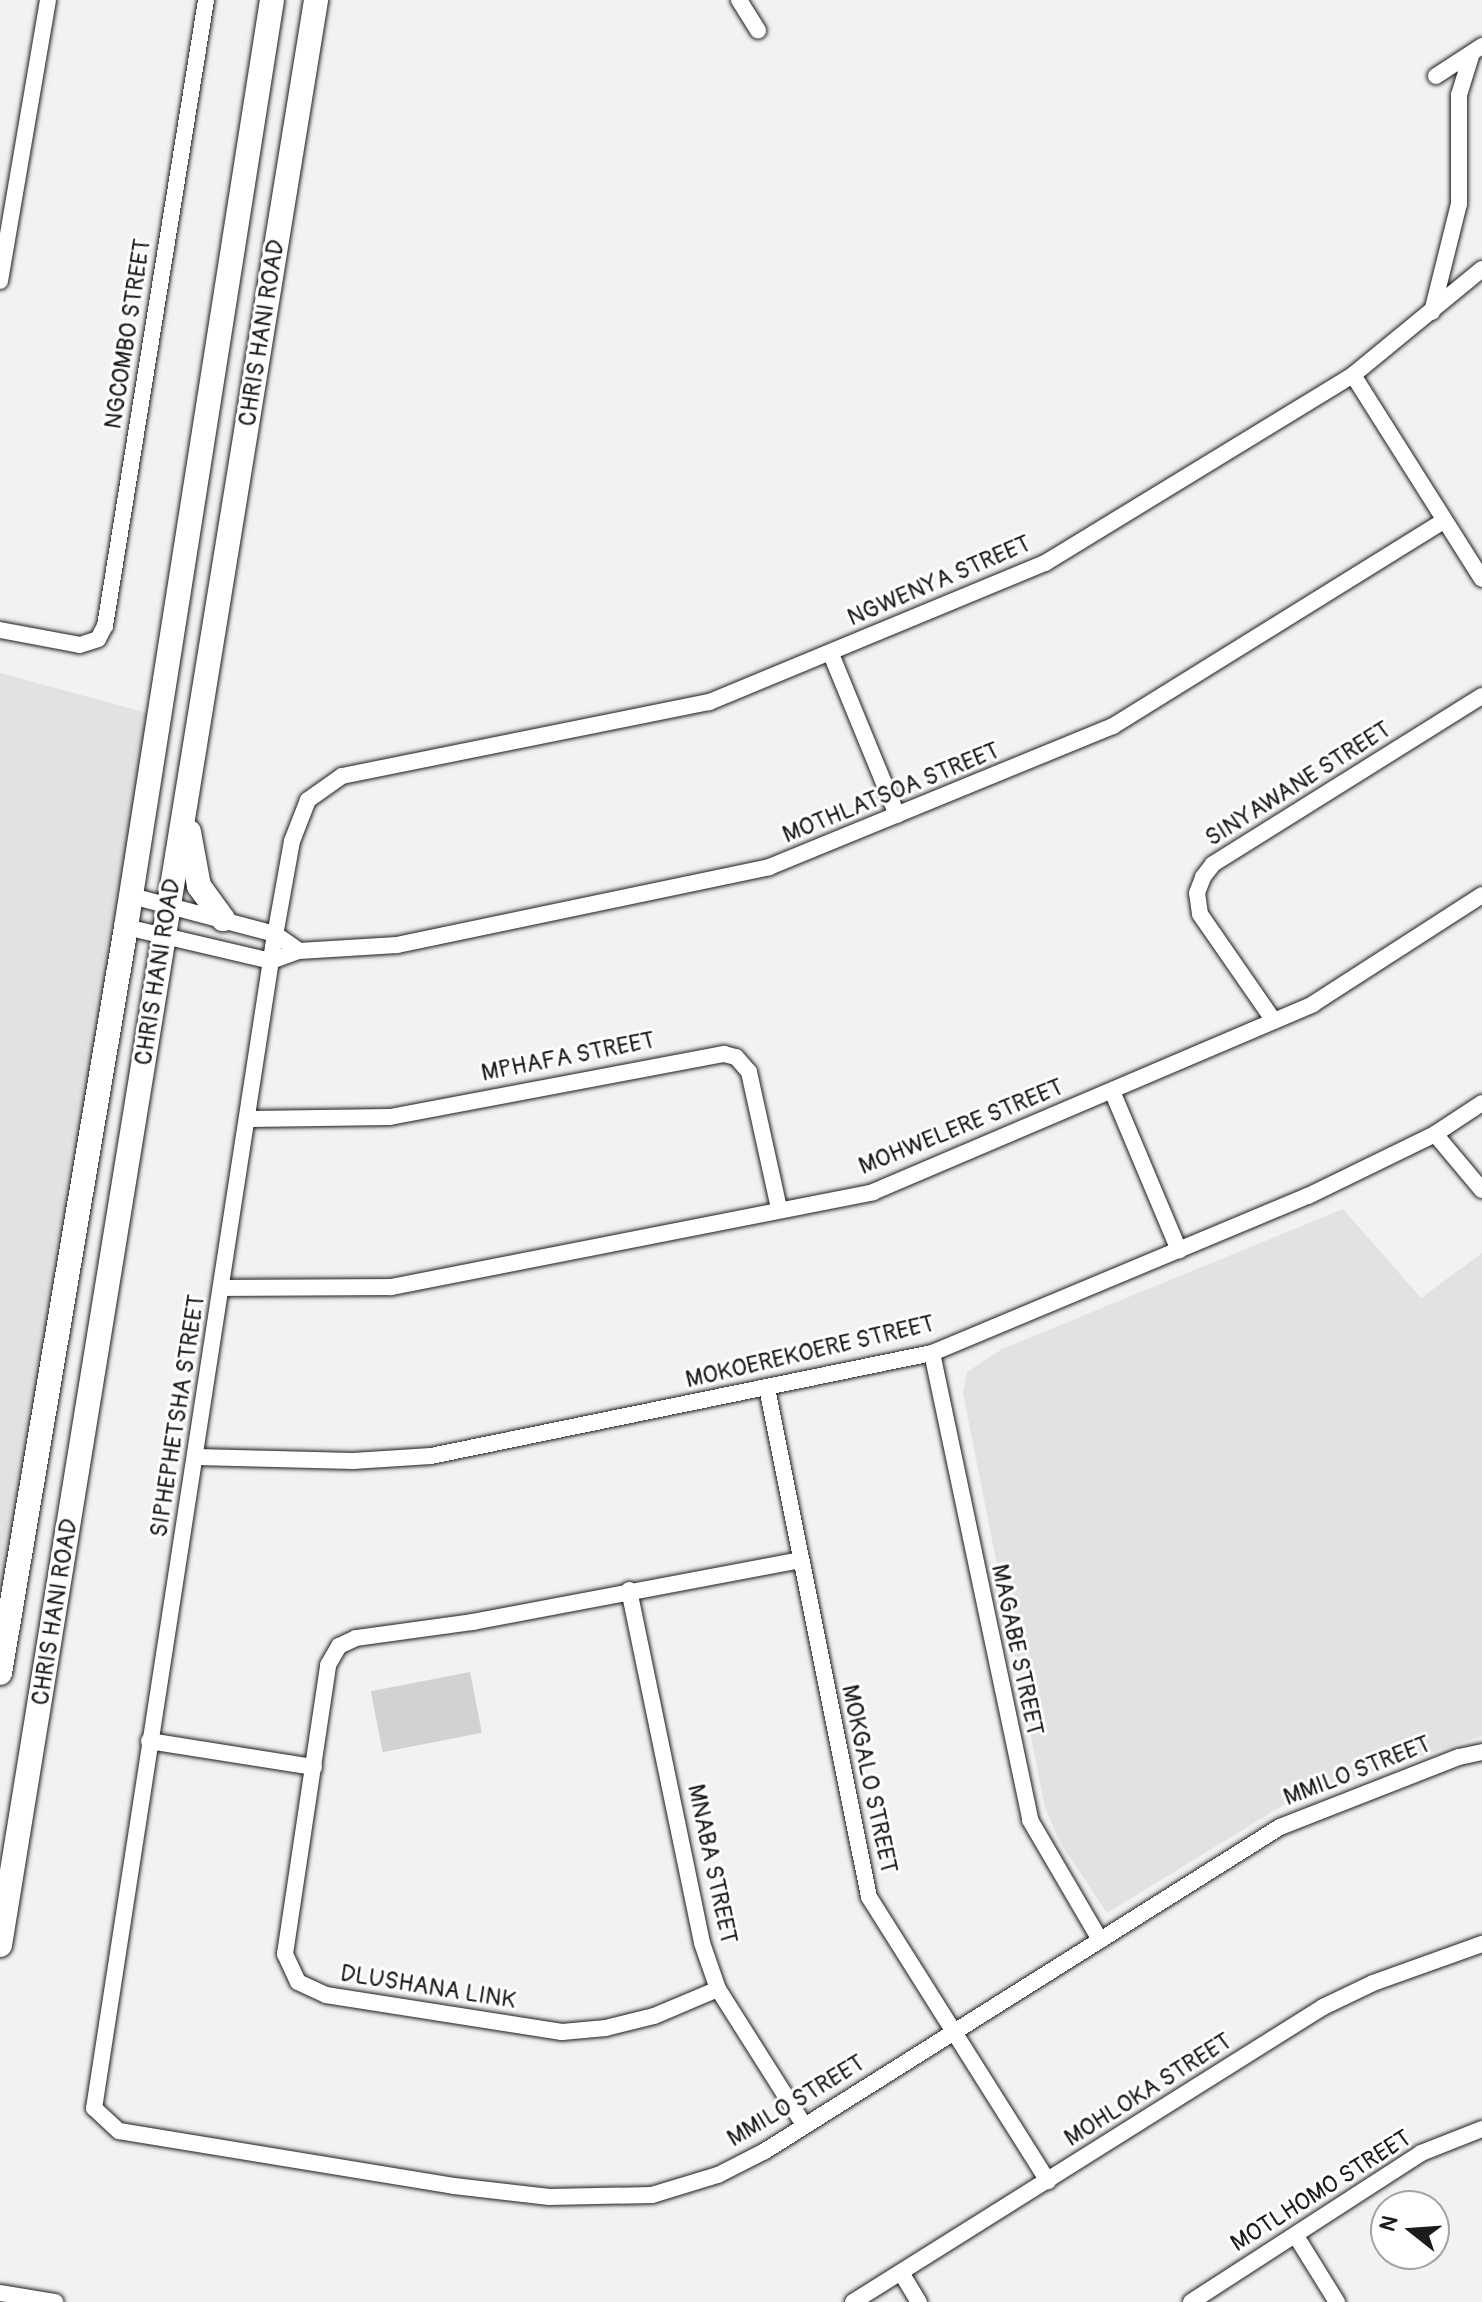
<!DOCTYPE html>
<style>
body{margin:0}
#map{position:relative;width:1482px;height:2302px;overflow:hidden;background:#f2f2f2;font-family:Pangolin,sans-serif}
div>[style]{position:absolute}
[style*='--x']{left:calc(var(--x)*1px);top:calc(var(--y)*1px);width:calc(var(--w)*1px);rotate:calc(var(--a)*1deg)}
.built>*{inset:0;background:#e2e2e2}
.green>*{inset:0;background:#d2d2d2;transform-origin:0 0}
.roads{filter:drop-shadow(0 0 2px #1c1c1c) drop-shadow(0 0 2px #1c1c1c)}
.street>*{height:16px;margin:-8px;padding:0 8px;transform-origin:8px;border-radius:8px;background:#fff}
.secondary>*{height:24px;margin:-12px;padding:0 12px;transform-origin:12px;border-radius:12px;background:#fff}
span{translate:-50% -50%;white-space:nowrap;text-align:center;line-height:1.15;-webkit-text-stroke:6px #fff;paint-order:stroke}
.street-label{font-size:24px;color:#1c1c1c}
.north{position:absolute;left:1370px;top:2190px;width:80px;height:80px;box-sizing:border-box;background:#fff;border:2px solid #a4a4a4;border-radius:50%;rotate:287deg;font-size:22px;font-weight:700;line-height:32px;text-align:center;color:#1c1c1c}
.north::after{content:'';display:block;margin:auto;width:28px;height:36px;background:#1c1c1c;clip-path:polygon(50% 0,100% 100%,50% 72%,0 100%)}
</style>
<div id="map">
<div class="built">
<i style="clip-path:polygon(0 673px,151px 714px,0 1653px)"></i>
<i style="clip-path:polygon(1343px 1209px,1421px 1298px,1482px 1253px,1482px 1736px,1300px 1795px,1107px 1913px,1061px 1844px,1045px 1808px,963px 1393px,967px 1372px,1002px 1349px)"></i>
</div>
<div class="green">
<i style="left:470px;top:1672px;width:62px;height:101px;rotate:79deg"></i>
</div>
<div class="roads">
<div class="street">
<i style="--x:739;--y:0;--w:36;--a:58"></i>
<i style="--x:1436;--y:76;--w:55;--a:-33.1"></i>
<i style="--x:1482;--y:269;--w:167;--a:140.6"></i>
<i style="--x:1353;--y:375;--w:361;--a:148.6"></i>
<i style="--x:1045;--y:563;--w:364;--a:157.5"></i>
<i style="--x:709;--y:702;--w:374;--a:168.6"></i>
<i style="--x:342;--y:776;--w:42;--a:144.8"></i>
<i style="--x:308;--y:800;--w:44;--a:111.3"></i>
<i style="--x:292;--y:841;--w:108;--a:100.2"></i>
<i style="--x:273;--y:947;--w:1175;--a:98.76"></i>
<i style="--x:94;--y:2108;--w:34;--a:43"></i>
<i style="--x:119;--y:2131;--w:339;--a:9.3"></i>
<i style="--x:454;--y:2186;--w:96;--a:6.6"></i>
<i style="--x:549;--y:2197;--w:103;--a:-1.1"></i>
<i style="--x:652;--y:2195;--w:69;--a:-16.9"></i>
<i style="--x:718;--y:2175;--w:53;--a:-27.1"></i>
<i style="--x:765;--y:2151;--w:608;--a:-32.18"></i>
<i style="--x:1280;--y:1827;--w:192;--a:-21.4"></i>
<i style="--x:1459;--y:1757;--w:24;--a:-12"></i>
<i style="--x:0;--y:281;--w:285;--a:-80.3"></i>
<i style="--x:1432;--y:312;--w:111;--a:-76"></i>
<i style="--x:1459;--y:204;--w:109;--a:-90"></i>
<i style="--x:1459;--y:95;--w:44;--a:-72.8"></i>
<i style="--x:1353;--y:375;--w:241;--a:57.7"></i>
<i style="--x:0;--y:630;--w:81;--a:10.6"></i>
<i style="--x:80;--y:645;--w:19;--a:-18"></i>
<i style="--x:98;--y:639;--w:15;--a:-62"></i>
<i style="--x:105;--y:626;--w:634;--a:-80.83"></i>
<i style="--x:831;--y:654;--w:174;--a:67.7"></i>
<i style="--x:128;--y:895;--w:152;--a:14.9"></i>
<i style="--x:275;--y:934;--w:29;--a:35"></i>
<i style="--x:126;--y:927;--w:149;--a:13.2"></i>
<i style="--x:271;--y:961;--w:30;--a:-20"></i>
<i style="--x:299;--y:951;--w:98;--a:-3.5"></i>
<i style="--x:397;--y:945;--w:380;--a:-11.8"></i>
<i style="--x:769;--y:867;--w:372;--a:-22.3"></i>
<i style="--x:1113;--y:726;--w:388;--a:-31.8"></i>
<i style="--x:1274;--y:1021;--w:130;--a:-124.7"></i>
<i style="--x:1200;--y:914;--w:21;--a:-98"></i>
<i style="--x:1197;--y:893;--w:17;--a:-69"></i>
<i style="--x:1203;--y:877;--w:16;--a:-52"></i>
<i style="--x:1213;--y:864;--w:317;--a:-32"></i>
<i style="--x:1112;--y:1091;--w:173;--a:67.2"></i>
<i style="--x:250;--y:1119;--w:140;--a:-0.8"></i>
<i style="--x:390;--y:1117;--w:340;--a:-10.7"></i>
<i style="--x:724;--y:1054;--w:12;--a:14"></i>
<i style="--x:736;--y:1057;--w:20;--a:49"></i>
<i style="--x:749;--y:1072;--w:140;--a:77.6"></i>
<i style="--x:1435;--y:1134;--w:73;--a:50"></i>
<i style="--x:223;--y:1288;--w:168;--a:-0.3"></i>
<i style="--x:391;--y:1287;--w:491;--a:-11.1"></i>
<i style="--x:873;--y:1192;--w:478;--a:-23.1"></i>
<i style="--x:1313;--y:1004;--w:201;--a:-32.8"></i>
<i style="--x:932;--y:1353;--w:477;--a:78.1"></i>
<i style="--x:1030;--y:1820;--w:139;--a:59.7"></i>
<i style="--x:767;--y:1388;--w:519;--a:78.67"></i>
<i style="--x:869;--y:1897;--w:336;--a:57.8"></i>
<i style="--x:196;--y:1457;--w:157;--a:1.5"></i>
<i style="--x:353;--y:1461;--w:78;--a:-3.7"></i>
<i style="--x:431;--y:1456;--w:511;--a:-11.62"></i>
<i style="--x:932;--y:1353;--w:407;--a:-22.7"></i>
<i style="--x:1308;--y:1196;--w:141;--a:-26"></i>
<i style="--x:1435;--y:1134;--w:56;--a:-33.4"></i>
<i style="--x:629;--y:1590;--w:360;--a:78.3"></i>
<i style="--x:702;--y:1943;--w:49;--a:70.8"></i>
<i style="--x:718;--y:1989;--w:161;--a:57.7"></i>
<i style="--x:149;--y:1741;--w:167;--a:9"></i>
<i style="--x:718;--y:1989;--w:69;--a:157.1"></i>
<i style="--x:654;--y:2016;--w:49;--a:166"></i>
<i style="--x:606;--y:2028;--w:44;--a:174.8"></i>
<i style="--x:562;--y:2032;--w:239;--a:-171.1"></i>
<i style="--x:326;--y:1995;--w:31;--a:-155"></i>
<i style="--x:298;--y:1982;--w:31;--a:-115"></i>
<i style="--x:285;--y:1954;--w:292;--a:-81.5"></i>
<i style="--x:328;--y:1665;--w:22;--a:-60"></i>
<i style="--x:339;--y:1646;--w:19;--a:-25"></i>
<i style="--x:356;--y:1638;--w:118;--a:-7.8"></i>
<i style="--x:473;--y:1622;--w:333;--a:-10.7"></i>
<i style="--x:1296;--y:2236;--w:78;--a:58.2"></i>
<i style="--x:902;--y:2274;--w:33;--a:59"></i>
<i style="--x:0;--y:2293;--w:56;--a:9.3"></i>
<i style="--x:853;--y:2302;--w:555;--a:-32.11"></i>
<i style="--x:1323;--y:2007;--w:55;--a:-25.6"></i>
<i style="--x:1373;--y:1983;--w:116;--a:-19.7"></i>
<i style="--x:1191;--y:2302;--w:274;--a:-32.9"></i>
<i style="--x:1421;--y:2153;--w:66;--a:-21.5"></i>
</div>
<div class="secondary">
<i style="--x:189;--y:832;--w:55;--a:79.5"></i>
<i style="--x:199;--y:886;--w:41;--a:54"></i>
<i style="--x:0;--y:1673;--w:757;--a:-80.41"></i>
<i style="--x:126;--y:927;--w:938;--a:-81.05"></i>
<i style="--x:0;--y:1945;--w:1971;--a:-80.77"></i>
</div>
</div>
<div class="street-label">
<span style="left:262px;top:333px;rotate:-81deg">CHRIS HANI ROAD</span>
<span style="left:128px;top:334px;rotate:-81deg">NGCOMBO STREET</span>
<span style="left:939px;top:581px;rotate:-23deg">NGWENYA STREET</span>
<span style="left:1298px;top:784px;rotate:-32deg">SINYAWANE STREET</span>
<span style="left:891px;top:793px;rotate:-22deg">MOTHLATSOA STREET</span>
<span style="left:158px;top:972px;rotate:-81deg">CHRIS HANI ROAD</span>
<span style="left:568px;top:1057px;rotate:-11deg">MPHAFA STREET</span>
<span style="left:961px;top:1127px;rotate:-22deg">MOHWELERE STREET</span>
<span style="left:810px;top:1352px;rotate:-13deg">MOKOEREKOERE STREET</span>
<span style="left:178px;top:1416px;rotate:-81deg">SIPHEPHETSHA STREET</span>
<span style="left:55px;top:1612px;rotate:-81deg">CHRIS HANI ROAD</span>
<span style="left:1017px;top:1650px;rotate:78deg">MAGABE STREET</span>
<span style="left:1357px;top:1771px;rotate:-21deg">MMILO STREET</span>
<span style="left:869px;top:1779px;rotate:78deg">MOKGALO STREET</span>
<span style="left:712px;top:1864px;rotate:78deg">MNABA STREET</span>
<span style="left:428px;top:1987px;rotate:9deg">DLUSHANA LINK</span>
<span style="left:1148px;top:2090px;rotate:-32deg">MOHLOKA STREET</span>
<span style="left:796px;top:2101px;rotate:-31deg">MMILO STREET</span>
<span style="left:1321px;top:2191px;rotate:-32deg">MOTLHOMO STREET</span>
</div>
<div class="north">N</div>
</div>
